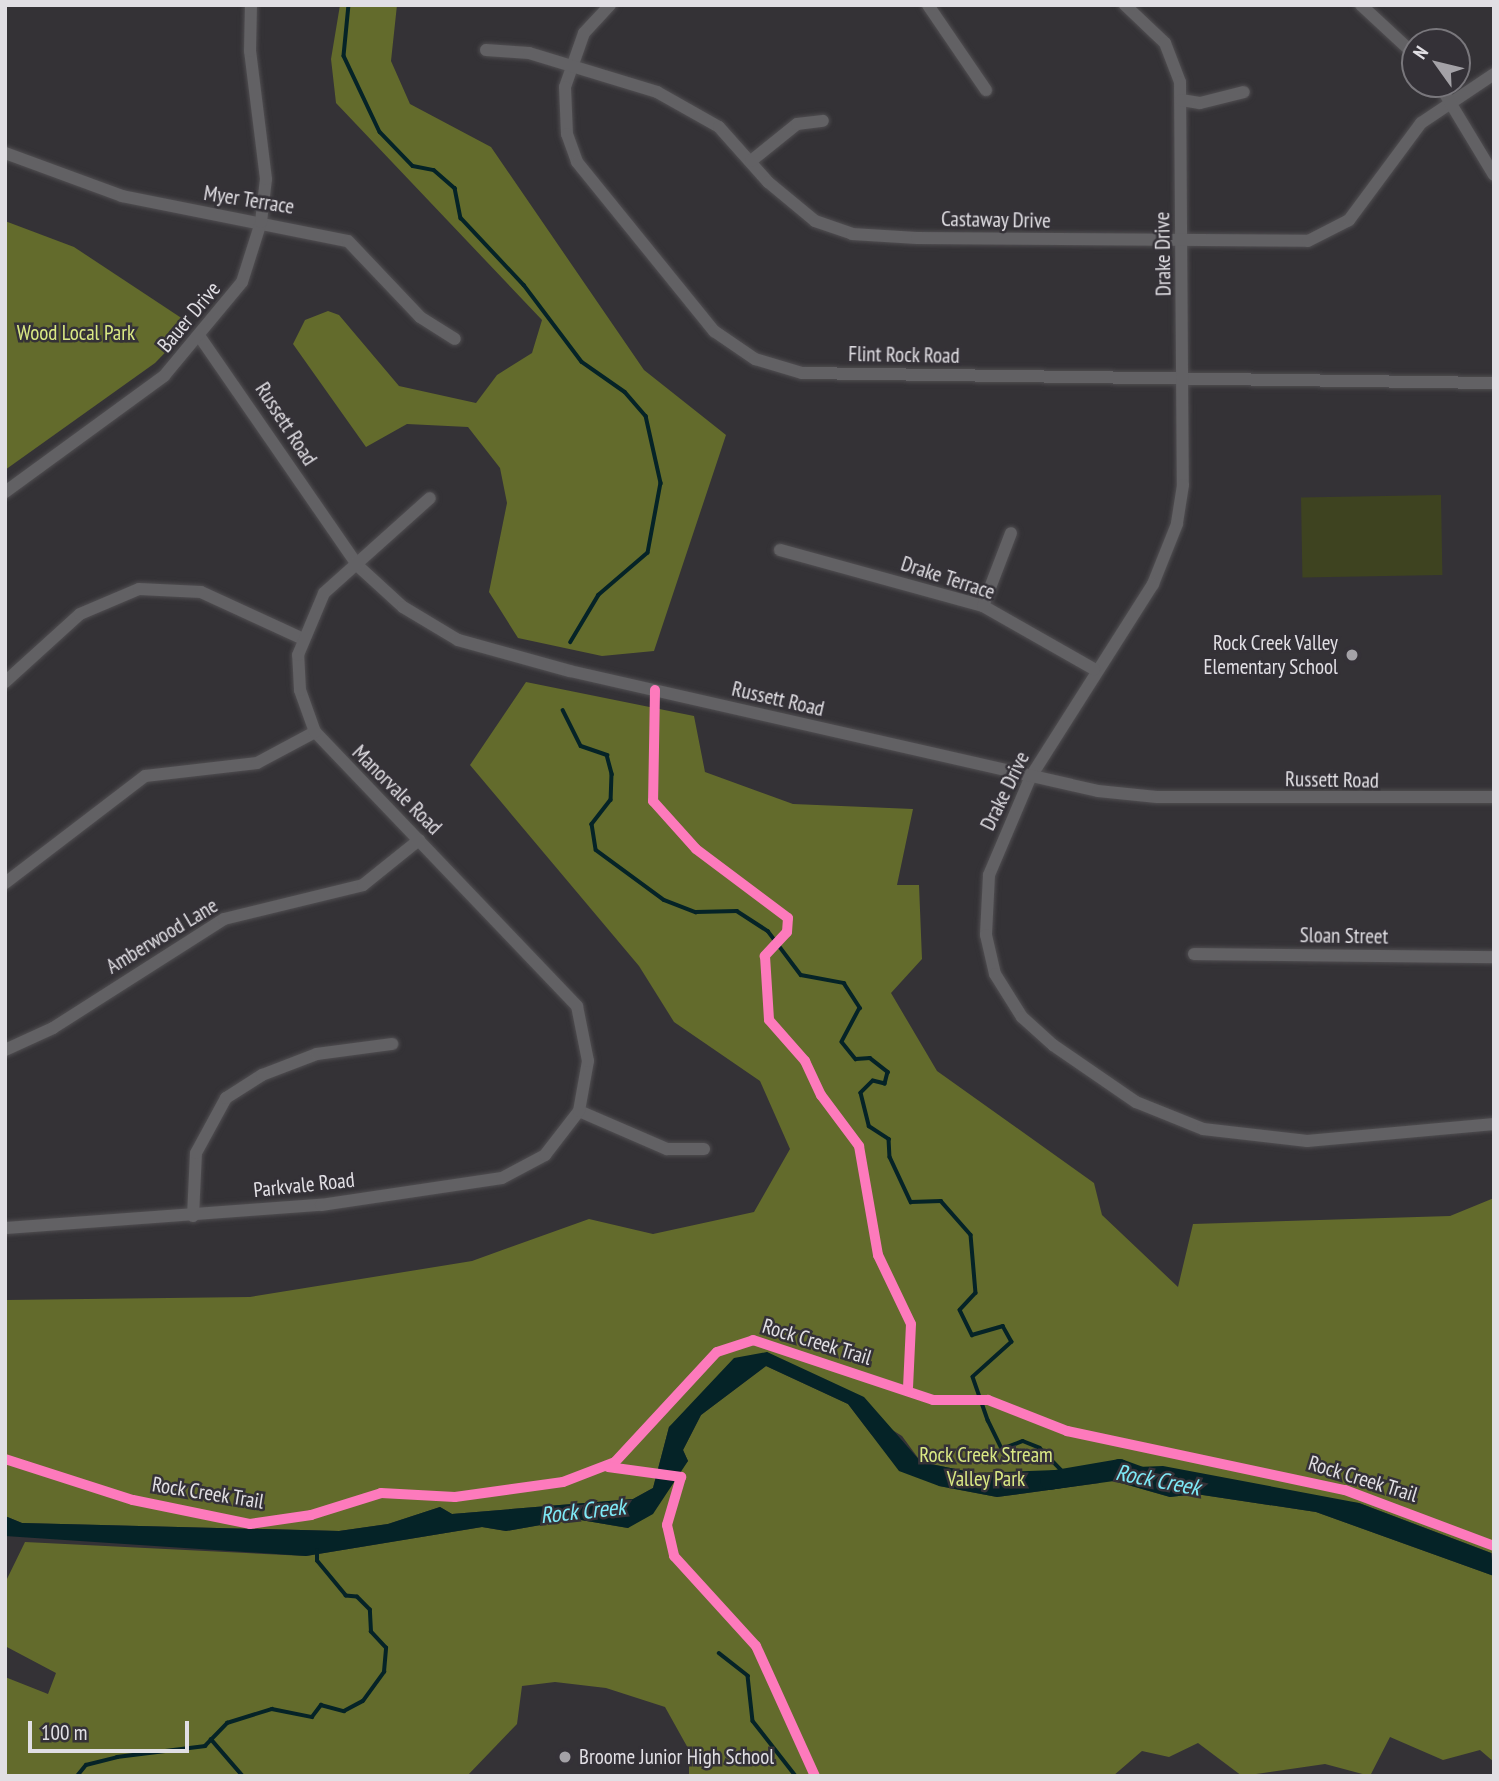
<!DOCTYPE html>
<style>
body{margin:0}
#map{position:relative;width:1499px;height:1781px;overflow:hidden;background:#343236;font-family:"PT Sans Narrow",sans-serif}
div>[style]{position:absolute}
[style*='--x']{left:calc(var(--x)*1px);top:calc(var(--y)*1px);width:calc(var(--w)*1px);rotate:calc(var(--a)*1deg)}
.green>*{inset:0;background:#3e4320;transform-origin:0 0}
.forest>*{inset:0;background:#636b2c}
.water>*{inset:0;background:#052327}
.stream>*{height:3.5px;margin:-1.75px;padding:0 1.75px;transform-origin:1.75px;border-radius:1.75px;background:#052327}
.river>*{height:19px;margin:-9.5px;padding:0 9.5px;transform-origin:9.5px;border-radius:9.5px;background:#052327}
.roads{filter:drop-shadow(0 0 2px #504e51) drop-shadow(0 0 2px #504e51)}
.minor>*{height:12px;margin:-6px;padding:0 6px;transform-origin:6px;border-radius:6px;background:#626164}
.cycleway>*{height:10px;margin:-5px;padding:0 5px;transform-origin:5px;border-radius:5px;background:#fd7abc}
.dots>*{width:19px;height:19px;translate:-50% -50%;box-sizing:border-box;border:4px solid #343137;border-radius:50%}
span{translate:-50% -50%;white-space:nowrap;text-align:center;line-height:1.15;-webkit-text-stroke:5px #343137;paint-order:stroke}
.street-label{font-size:21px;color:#e1dfe4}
.park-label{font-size:21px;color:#dae984}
.poi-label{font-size:21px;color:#e1dfe4}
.right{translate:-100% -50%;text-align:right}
.left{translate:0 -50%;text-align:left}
.water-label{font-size:23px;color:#7eeaf8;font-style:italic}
.frame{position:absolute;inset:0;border:7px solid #e1dfe4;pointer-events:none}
.north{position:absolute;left:1401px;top:28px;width:70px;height:70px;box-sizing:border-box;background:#343137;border:2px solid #79777c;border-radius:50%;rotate:304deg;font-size:19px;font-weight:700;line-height:28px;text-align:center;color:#e1dfe4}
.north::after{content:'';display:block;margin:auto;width:24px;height:32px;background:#a4a2a7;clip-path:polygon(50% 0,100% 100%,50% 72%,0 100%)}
.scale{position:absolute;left:28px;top:1721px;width:161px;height:32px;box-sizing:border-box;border:4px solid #e1dfe4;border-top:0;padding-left:9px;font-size:21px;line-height:24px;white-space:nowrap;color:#e1dfe4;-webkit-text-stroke:5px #343137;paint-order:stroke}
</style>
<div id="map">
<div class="green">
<i style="left:1441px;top:495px;width:80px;height:140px;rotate:89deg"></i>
</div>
<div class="forest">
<i style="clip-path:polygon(340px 5px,397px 5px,391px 61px,410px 104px,491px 147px,644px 370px,726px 435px,654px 651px,602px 656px,518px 638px,489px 592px,507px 503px,500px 468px,468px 427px,407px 424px,366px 447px,293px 344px,305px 320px,328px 311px,339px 315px,399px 386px,476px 403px,497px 375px,532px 353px,542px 320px,336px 103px,331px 59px)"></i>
<i style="clip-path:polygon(5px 221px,74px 247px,192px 325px,155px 363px,5px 470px)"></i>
<i style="clip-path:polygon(526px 682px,694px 716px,705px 772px,793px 804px,913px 809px,897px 885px,919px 885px,922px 959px,891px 993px,937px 1071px,1094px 1183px,1102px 1215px,1178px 1287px,1193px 1224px,1450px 1216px,1494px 1198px,1494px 1554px,1359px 1503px,975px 1473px,921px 1462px,902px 1436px,767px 1352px,669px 1427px,653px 1488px,633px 1499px,452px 1514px,440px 1507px,388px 1524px,339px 1531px,22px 1523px,5px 1516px,5px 1300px,250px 1297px,472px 1261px,589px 1219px,653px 1234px,754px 1212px,790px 1149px,760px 1081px,674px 1022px,639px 966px,470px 765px)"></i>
<i style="clip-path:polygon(766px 1366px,848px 1404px,871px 1434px,939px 1486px,997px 1497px,1114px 1481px,1170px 1497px,1196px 1494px,1316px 1512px,1494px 1576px,1494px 1762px,1480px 1750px,1443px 1760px,1390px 1737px,1370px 1776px,1325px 1764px,1242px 1776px,1198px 1743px,1169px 1757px,1142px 1751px,1113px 1776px,689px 1776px,689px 1750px,665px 1707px,606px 1688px,555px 1682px,522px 1686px,517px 1724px,467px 1776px,5px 1776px,5px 1677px,48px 1694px,56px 1673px,5px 1646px,5px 1583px,25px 1542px,306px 1556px,482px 1527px,506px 1531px,575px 1519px,628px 1528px,688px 1461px,683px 1450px,701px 1415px)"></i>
</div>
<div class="water">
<i style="clip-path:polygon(767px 1352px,864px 1397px,921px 1462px,975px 1473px,1163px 1466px,1359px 1503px,1491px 1553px,1494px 1576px,1316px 1512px,1196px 1494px,1170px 1497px,1114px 1481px,997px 1497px,939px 1486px,899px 1471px,848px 1404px,766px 1366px,701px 1415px,683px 1450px,688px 1461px,653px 1514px,628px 1528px,575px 1519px,506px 1531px,482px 1527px,306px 1556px,5px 1536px,5px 1516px,22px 1523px,339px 1531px,388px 1524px,440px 1507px,452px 1514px,633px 1499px,653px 1488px,669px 1427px,734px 1358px)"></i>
</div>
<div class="stream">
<i style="--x:349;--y:5;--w:51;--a:95.6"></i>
<i style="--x:344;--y:56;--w:84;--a:64.7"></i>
<i style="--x:380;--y:132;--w:47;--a:45.9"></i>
<i style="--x:413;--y:166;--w:21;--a:11"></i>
<i style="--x:434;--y:170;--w:28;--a:41"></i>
<i style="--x:455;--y:188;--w:31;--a:79"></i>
<i style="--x:461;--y:218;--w:92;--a:46.8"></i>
<i style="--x:524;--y:285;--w:96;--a:53"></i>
<i style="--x:582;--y:362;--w:52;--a:34.9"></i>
<i style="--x:625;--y:392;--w:32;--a:49"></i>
<i style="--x:646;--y:416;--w:69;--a:77.4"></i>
<i style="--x:661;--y:483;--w:71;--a:100.5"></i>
<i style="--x:648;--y:553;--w:65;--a:139.4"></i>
<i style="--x:599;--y:595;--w:55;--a:120.8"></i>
<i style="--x:563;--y:710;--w:40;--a:63.4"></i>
<i style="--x:581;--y:746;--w:28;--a:19"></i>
<i style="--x:607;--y:755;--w:20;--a:75"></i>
<i style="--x:612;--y:774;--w:26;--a:92"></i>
<i style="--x:611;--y:800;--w:31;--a:128"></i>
<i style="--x:592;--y:824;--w:26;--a:81"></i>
<i style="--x:596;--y:850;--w:84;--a:36.3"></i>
<i style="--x:664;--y:900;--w:34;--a:21"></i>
<i style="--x:696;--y:912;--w:41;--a:-1.4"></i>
<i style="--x:737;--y:911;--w:37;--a:33"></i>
<i style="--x:768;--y:931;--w:55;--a:53.1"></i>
<i style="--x:801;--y:975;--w:44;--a:10.5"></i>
<i style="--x:844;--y:983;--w:30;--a:57"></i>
<i style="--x:860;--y:1008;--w:38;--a:118"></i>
<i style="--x:842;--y:1042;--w:22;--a:51"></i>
<i style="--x:856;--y:1059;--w:14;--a:-4"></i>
<i style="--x:870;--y:1058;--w:23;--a:38"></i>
<i style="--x:888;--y:1072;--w:12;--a:104"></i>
<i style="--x:885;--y:1084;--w:12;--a:-166"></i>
<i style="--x:873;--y:1081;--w:17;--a:135"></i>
<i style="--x:861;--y:1093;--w:34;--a:76"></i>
<i style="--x:869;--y:1126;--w:24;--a:33"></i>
<i style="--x:889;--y:1139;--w:18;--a:87"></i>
<i style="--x:890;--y:1157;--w:50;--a:65"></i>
<i style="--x:911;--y:1202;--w:30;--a:-2"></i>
<i style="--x:941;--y:1201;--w:45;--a:48.6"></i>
<i style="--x:971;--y:1235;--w:58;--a:85.1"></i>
<i style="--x:976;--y:1293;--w:23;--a:133"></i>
<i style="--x:960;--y:1310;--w:28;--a:64"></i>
<i style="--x:972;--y:1335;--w:32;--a:-16"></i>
<i style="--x:1003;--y:1326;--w:18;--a:61"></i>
<i style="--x:1012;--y:1342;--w:52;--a:138.1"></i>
<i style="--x:973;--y:1377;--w:46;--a:70.8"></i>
<i style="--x:988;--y:1420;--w:32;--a:64"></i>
<i style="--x:1002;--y:1449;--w:22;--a:-21"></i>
<i style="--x:1023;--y:1441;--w:18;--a:22"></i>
<i style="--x:1040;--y:1448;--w:36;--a:46"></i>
<i style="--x:719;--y:1653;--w:37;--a:38"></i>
<i style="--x:748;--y:1676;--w:45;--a:83.7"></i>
<i style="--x:753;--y:1721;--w:70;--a:52"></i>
<i style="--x:211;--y:1739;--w:49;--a:49.1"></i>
<i style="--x:77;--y:1776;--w:14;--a:-51"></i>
<i style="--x:86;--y:1765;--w:32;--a:-14"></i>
<i style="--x:117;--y:1757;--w:89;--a:-7.1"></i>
<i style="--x:205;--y:1746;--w:32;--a:-46"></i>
<i style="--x:227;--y:1723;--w:47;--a:-17.3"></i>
<i style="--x:272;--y:1709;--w:41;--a:11.3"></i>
<i style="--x:312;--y:1717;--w:15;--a:-53"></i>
<i style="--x:321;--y:1705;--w:24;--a:15"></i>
<i style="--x:344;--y:1711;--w:21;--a:-28"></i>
<i style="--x:363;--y:1701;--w:36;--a:-54"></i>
<i style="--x:384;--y:1672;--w:24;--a:-85"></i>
<i style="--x:386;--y:1648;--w:22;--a:-133"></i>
<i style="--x:371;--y:1632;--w:22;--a:-93"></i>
<i style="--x:370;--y:1610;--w:18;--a:-135"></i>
<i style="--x:357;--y:1597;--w:11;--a:-175"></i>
<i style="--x:346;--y:1596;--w:45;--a:-129.6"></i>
<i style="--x:317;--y:1561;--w:10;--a:-90"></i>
</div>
<div class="river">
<i style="--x:1049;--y:1480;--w:71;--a:-9.7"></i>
<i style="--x:1119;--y:1468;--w:29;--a:20"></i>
</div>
<div class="roads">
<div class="minor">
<i style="--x:610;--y:5;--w:38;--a:133"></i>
<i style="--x:584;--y:33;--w:57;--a:109.4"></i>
<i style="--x:565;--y:87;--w:47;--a:87.6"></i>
<i style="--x:567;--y:134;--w:30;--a:70"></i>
<i style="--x:577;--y:162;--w:218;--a:51"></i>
<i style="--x:714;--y:331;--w:50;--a:34.3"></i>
<i style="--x:755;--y:359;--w:49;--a:16.6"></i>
<i style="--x:802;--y:373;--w:692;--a:0.83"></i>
<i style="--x:928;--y:5;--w:103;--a:55.7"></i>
<i style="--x:1125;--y:5;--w:55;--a:43.5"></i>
<i style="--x:1165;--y:43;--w:42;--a:69"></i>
<i style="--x:1180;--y:82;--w:403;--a:89.6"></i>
<i style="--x:1183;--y:485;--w:39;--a:99"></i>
<i style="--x:1177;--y:524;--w:65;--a:111.8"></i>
<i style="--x:1153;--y:584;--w:227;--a:122.4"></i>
<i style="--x:1031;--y:776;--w:108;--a:113"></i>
<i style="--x:989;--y:875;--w:60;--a:92.9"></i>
<i style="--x:986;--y:935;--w:40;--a:77"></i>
<i style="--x:995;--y:974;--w:51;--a:57.9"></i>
<i style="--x:1022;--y:1017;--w:42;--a:42.1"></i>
<i style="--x:1053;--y:1045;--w:101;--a:34.5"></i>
<i style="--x:1136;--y:1102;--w:72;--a:21.9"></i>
<i style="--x:1203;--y:1129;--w:105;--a:6.6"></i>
<i style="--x:1307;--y:1141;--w:188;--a:-5.2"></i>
<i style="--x:1361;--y:5;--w:74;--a:42.8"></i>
<i style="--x:486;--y:50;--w:43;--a:4"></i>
<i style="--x:529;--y:53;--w:134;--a:16.9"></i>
<i style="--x:657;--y:92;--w:71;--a:29.4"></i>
<i style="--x:719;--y:127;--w:74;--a:48.3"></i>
<i style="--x:768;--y:182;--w:61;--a:39.7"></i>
<i style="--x:815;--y:221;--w:39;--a:19"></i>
<i style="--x:852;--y:234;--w:65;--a:3.5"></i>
<i style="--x:917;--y:238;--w:391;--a:0.4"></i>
<i style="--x:1308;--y:241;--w:46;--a:-27.1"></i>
<i style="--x:1349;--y:220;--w:121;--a:-53.4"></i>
<i style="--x:1421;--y:123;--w:88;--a:-33.9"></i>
<i style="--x:1439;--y:84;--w:106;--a:58.9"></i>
<i style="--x:1181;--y:100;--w:19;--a:9"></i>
<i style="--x:1200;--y:103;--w:45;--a:-14"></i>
<i style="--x:5;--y:153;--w:125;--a:20.2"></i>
<i style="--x:122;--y:196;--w:230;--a:11.3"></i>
<i style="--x:348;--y:241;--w:105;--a:46.5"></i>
<i style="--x:420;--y:317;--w:41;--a:32.2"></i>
<i style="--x:751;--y:161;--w:59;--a:-38.8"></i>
<i style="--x:797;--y:124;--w:26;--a:-7"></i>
<i style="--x:200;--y:337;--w:277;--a:55.4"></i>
<i style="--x:357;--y:565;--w:62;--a:42.4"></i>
<i style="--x:403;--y:607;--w:64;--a:31"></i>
<i style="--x:458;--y:640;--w:116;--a:15.5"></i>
<i style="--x:570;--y:671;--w:541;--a:12.8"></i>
<i style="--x:1098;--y:791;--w:59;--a:5.8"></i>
<i style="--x:1157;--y:797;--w:337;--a:0"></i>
<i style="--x:5;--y:492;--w:197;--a:-36.1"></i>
<i style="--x:164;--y:376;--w:122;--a:-50.3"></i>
<i style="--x:242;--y:282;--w:63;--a:-72.4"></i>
<i style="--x:261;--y:222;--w:43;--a:-83.4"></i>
<i style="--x:266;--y:179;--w:129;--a:-97.1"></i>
<i style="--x:250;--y:51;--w:46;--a:-88.8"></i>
<i style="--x:780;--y:550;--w:211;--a:15.4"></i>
<i style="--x:983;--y:606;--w:128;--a:29.6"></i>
<i style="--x:983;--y:606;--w:78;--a:-69"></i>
<i style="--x:5;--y:682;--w:101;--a:-42.2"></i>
<i style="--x:80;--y:614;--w:64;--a:-23"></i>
<i style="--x:139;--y:589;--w:62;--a:2.8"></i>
<i style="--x:201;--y:592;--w:112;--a:24.7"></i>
<i style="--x:5;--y:883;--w:176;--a:-37.4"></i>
<i style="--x:145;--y:776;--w:113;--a:-6.6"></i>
<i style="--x:257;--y:763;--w:66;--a:-28.1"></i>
<i style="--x:1194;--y:954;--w:300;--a:0.6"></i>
<i style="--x:5;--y:1050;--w:53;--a:-24.6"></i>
<i style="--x:53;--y:1028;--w:203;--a:-32.5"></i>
<i style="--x:224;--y:919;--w:143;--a:-13.7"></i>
<i style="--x:363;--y:885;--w:72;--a:-38.8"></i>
<i style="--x:579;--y:1111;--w:96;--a:23.4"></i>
<i style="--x:667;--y:1149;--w:37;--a:0"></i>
<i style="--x:193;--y:1216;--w:63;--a:-87.3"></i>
<i style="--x:196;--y:1153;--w:63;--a:-61.4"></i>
<i style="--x:226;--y:1098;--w:43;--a:-32.6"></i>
<i style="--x:262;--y:1075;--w:59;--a:-20.9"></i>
<i style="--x:317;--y:1054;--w:76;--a:-7.6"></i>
<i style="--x:5;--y:1228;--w:317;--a:-4.2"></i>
<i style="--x:321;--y:1205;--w:183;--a:-8.5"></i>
<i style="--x:502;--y:1178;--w:49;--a:-28.1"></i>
<i style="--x:545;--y:1155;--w:56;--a:-52.3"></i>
<i style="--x:579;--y:1111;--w:51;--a:-79.8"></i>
<i style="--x:588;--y:1061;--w:56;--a:-101.3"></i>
<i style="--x:577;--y:1006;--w:379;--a:-133.7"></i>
<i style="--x:315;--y:732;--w:45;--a:-109.7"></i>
<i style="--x:300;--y:690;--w:35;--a:-93"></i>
<i style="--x:298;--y:655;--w:67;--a:-67.2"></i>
<i style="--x:324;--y:593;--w:142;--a:-41.9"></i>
</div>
</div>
<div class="cycleway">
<i style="--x:655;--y:690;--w:111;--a:91"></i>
<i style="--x:653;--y:801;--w:64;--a:48.1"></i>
<i style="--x:696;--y:849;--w:115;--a:36.9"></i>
<i style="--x:788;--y:918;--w:14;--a:94"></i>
<i style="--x:787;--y:932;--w:33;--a:133"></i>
<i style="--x:765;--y:956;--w:64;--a:86.4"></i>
<i style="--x:769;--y:1020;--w:55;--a:48.7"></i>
<i style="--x:805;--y:1061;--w:38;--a:65"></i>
<i style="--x:821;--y:1095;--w:64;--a:53.3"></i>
<i style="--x:859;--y:1146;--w:111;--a:80.1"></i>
<i style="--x:878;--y:1255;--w:76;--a:64.4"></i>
<i style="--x:911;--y:1324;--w:63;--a:92.7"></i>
<i style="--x:5;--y:1459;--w:134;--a:17.8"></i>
<i style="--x:133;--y:1500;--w:119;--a:11.6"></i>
<i style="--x:250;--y:1524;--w:62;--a:-8.4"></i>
<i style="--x:311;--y:1515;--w:73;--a:-17.4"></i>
<i style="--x:381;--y:1493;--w:74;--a:3.1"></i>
<i style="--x:455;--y:1497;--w:109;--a:-7.9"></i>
<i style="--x:563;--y:1482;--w:56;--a:-21"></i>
<i style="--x:615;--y:1462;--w:150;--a:-47.2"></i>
<i style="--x:717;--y:1352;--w:38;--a:-18"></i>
<i style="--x:753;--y:1340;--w:190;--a:18.4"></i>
<i style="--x:933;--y:1400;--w:55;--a:0"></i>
<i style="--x:988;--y:1400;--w:85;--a:21.4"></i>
<i style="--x:1067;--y:1431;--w:284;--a:12"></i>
<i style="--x:1345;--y:1490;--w:159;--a:20.6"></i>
<i style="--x:608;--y:1467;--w:74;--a:7.8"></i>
<i style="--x:681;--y:1477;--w:50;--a:106.3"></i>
<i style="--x:667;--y:1525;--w:32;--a:77"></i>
<i style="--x:674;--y:1556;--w:122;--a:47.7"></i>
<i style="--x:756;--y:1646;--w:143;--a:65.6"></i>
</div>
<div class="dots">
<i style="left:1352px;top:655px;background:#a4a2a7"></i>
<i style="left:565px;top:1757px;background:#a4a2a7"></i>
</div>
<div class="street-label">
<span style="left:249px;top:200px;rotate:9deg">Myer Terrace</span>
<span style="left:996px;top:220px;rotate:1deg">Castaway Drive</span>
<span style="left:1163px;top:254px;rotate:-91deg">Drake Drive</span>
<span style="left:189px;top:317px;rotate:-50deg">Bauer Drive</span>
<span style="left:904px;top:355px;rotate:1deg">Flint Rock Road</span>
<span style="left:286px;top:424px;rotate:57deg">Russett Road</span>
<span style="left:948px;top:578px;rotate:18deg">Drake Terrace</span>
<span style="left:778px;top:699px;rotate:13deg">Russett Road</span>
<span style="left:1332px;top:780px;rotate:1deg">Russett Road</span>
<span style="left:397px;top:790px;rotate:45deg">Manorvale Road</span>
<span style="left:1005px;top:791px;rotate:-64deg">Drake Drive</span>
<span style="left:162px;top:936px;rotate:-31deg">Amberwood Lane</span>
<span style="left:1344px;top:936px;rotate:1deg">Sloan Street</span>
<span style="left:304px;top:1185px;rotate:-6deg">Parkvale Road</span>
<span style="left:817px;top:1342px;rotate:17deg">Rock Creek Trail</span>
<span style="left:1363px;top:1479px;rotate:17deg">Rock Creek Trail</span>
<span style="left:208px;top:1493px;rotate:9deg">Rock Creek Trail</span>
</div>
<div class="park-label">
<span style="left:76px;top:333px">Wood Local Park</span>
<span style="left:986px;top:1467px">Rock Creek Stream<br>Valley Park</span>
</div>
<div class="poi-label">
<span class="right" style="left:1338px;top:655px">Rock Creek Valley<br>Elementary School</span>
<span class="left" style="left:579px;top:1757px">Broome Junior High School</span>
</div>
<div class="water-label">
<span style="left:1158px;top:1480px;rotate:11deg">Rock Creek</span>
<span style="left:583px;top:1511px;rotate:-6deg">Rock Creek</span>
</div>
<div class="frame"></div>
<div class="north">N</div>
<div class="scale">100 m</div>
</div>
